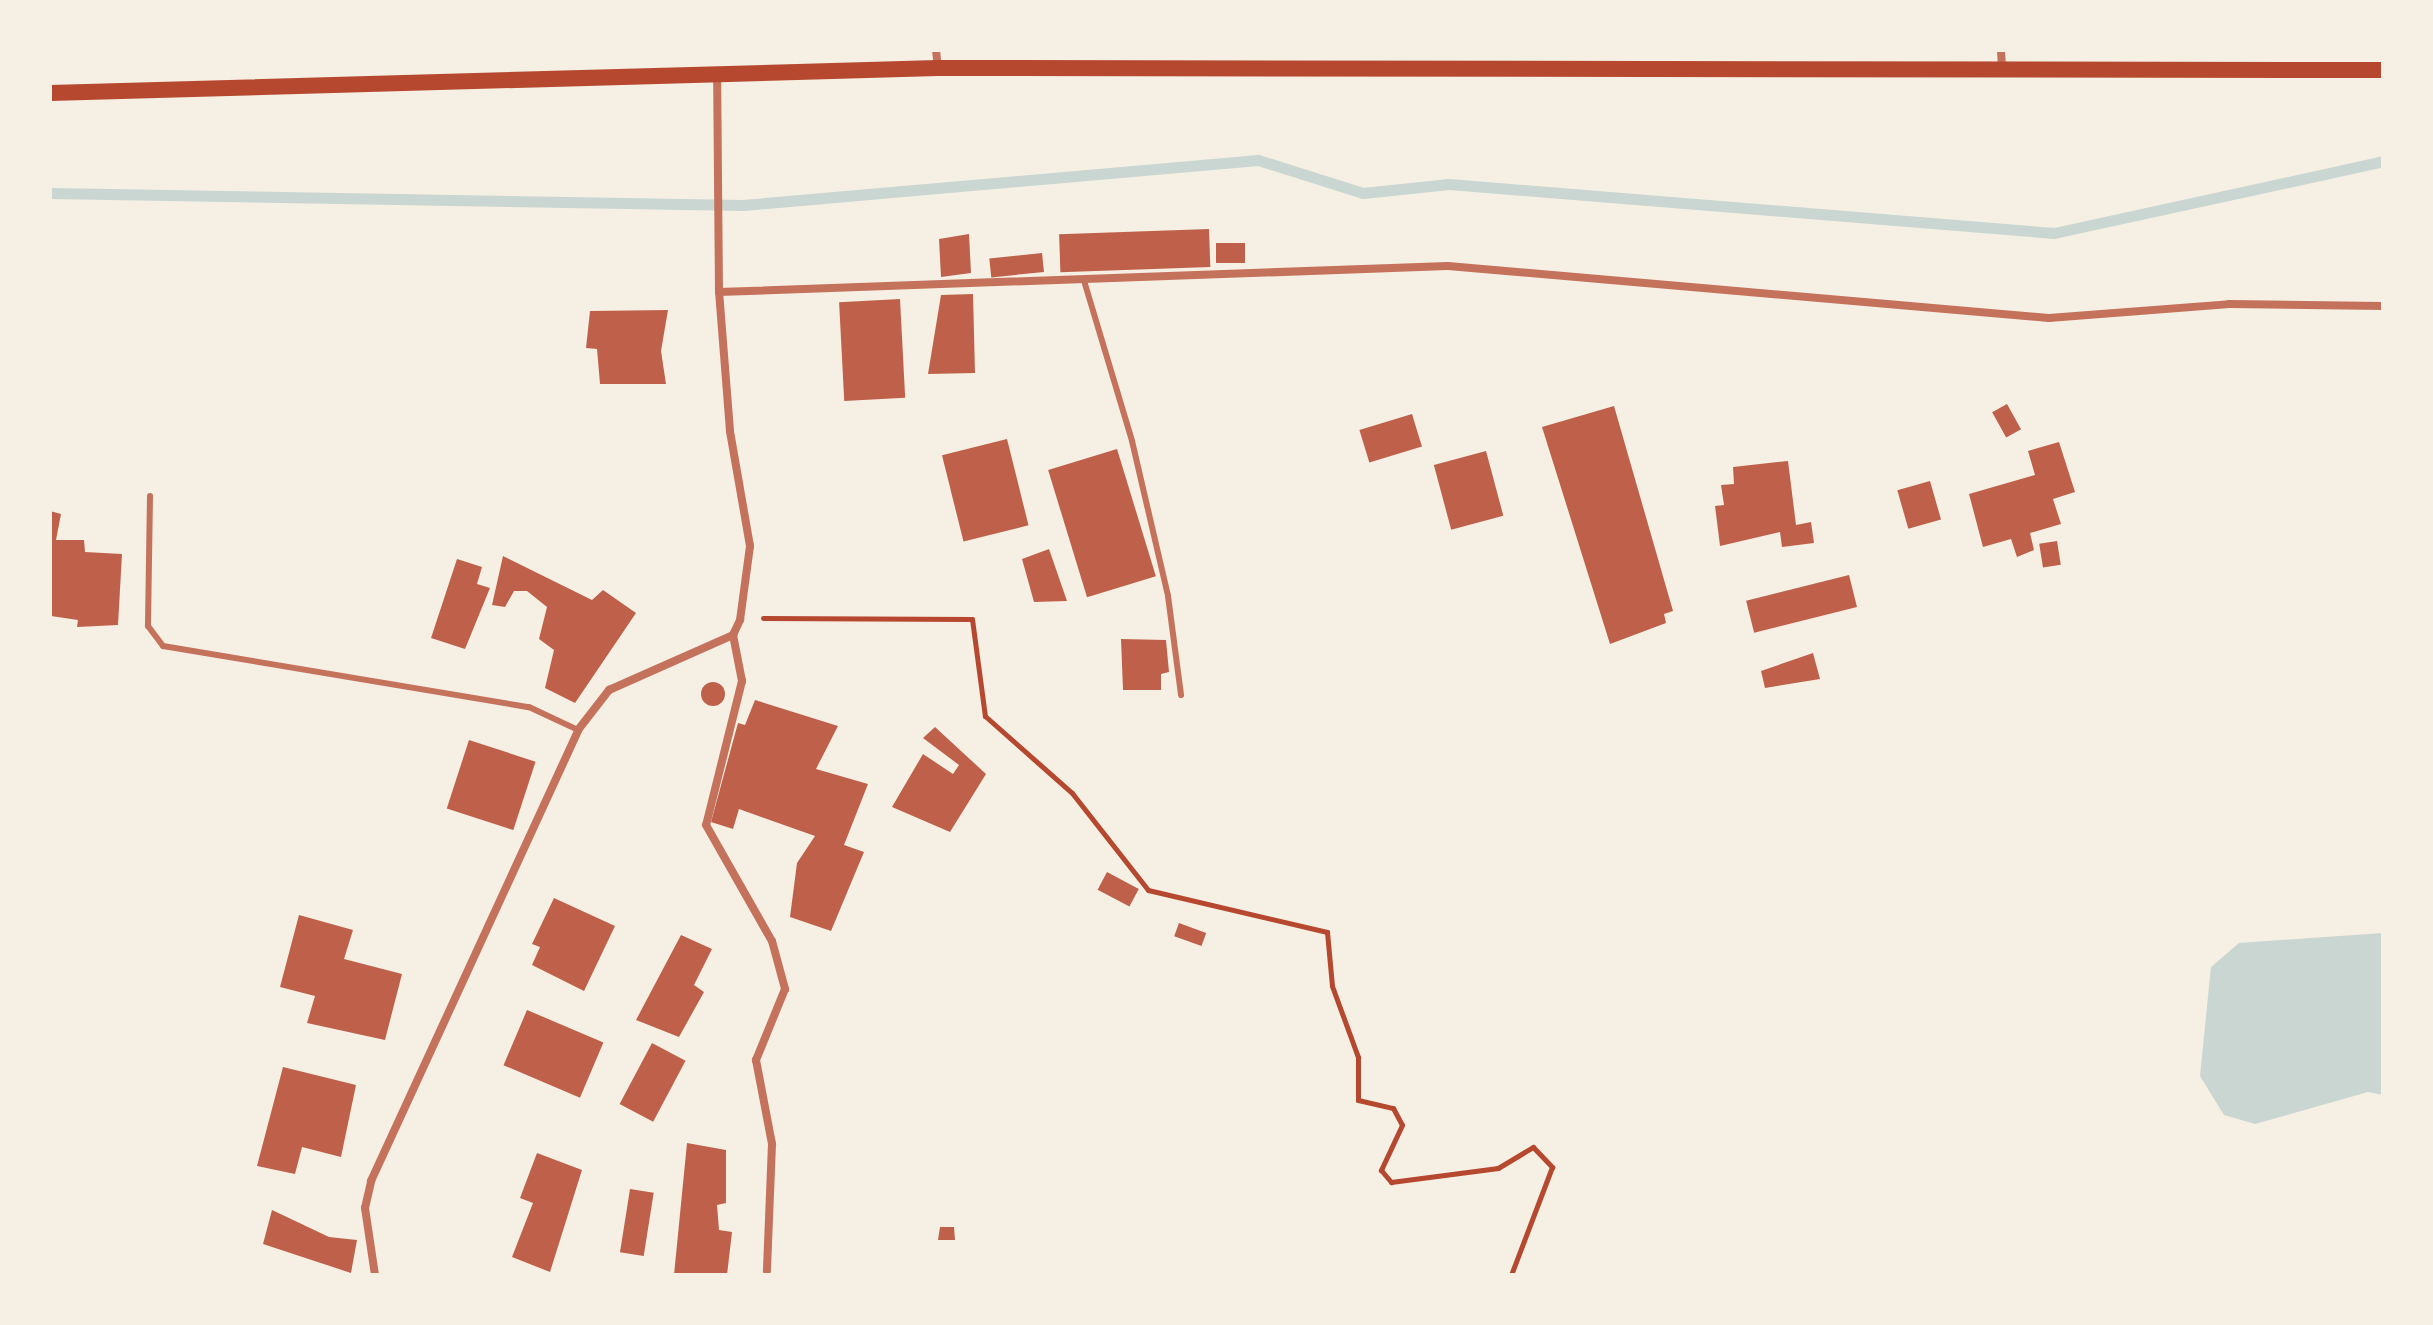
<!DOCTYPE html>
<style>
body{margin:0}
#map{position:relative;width:2433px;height:1325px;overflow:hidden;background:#f6efe4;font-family:Quicksand,sans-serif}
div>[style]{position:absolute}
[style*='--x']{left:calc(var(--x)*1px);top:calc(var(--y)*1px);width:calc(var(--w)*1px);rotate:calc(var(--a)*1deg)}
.water>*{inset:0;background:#c9d6d2}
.stream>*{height:11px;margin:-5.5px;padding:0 5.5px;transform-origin:5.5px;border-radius:5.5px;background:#c9d6d2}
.building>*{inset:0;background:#bf614a;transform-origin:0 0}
.round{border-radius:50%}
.path>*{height:5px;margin:-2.5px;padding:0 2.5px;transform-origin:2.5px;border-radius:2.5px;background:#b5482f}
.service>*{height:6px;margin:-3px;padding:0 3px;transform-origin:3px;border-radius:3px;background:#c5725c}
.minor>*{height:8px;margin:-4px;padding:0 4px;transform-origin:4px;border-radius:4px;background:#c5725c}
.secondary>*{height:16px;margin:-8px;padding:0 8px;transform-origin:8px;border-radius:8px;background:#b5482f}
span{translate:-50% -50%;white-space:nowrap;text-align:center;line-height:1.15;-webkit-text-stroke:8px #f6efe4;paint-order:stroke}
.frame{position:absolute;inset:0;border:52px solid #f6efe4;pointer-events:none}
</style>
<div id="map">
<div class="water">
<i style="clip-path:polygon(2383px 933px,2383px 1095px,2368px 1092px,2255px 1124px,2224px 1115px,2200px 1076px,2211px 967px,2239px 943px)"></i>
</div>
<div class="stream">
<i style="--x:50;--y:193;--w:693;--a:0.99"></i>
<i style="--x:743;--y:205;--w:517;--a:-4.99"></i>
<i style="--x:1258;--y:160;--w:110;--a:17.4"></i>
<i style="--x:1363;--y:193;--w:86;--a:-6"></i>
<i style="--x:1449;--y:184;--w:607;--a:4.63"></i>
<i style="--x:2054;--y:233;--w:337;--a:-12.3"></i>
</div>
<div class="building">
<i style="left:1209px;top:229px;width:38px;height:150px;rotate:88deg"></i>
<i style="clip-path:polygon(969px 234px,971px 273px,941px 277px,939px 239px)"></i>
<i style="left:1245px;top:243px;width:20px;height:29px;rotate:90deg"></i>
<i style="left:1042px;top:253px;width:19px;height:53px;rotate:84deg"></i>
<i style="clip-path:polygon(973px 294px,975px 373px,928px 374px,941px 295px)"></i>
<i style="left:900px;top:299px;width:99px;height:61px;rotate:87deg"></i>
<i style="clip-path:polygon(668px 310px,661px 351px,666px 384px,600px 384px,597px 349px,586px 348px,590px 311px)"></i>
<i style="left:2007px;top:404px;width:29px;height:17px;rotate:61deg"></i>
<i style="clip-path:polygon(1614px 406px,1673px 611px,1664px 614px,1666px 623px,1610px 644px,1542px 427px)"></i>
<i style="left:1412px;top:414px;width:34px;height:55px;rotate:73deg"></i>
<i style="left:1007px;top:439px;width:89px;height:67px;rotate:76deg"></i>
<i style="clip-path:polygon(2059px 442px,2075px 492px,2053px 499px,2061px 524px,2030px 533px,2034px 550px,2017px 557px,2011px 539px,1983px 547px,1969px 494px,2035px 475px,2028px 451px)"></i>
<i style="left:1117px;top:449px;width:133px;height:72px;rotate:73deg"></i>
<i style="left:1486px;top:451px;width:67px;height:54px;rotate:75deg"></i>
<i style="clip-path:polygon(1788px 461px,1796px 525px,1811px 522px,1814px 543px,1782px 547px,1780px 532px,1720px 546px,1715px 506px,1724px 505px,1721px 485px,1734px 484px,1733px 467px)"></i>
<i style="left:1930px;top:481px;width:40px;height:34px;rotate:74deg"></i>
<i style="clip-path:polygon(50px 511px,61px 514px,56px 540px,84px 540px,85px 552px,122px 554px,118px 625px,77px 627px,78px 620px,51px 616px)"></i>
<i style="left:2057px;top:541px;width:24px;height:18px;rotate:81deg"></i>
<i style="clip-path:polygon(1049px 549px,1067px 601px,1034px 602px,1022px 559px)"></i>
<i style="clip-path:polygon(503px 556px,592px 600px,603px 590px,636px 613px,575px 703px,545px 688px,554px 650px,539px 639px,547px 607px,527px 591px,514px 591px,505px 607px,492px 605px)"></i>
<i style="clip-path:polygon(457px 559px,482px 567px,477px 584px,490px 588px,465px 649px,431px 638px)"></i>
<i style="left:1849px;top:575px;width:33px;height:106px;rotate:76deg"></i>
<i style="clip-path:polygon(1121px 639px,1166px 640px,1169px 672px,1161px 674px,1161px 690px,1123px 690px)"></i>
<i style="clip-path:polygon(1813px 653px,1820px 679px,1765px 688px,1761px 671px)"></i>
<i class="round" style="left:701px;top:682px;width:24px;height:24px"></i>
<i style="clip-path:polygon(755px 700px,838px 726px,816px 769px,868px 784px,844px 845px,864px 852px,831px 931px,790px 917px,797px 863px,815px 836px,739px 809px,733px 829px,711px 822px,738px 723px,745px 725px)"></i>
<i style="clip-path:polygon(935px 727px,986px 774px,950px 832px,892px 807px,923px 754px,953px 774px,959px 765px,923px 738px)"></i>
<i style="left:469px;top:740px;width:70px;height:72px;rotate:18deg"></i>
<i style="left:1107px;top:872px;width:36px;height:20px;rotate:28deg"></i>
<i style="clip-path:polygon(554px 898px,615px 926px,584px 991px,532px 965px,540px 947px,532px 944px)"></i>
<i style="clip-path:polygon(299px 915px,353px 930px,344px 959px,402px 974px,385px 1040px,307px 1023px,315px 996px,280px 987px)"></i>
<i style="left:1179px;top:923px;width:29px;height:14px;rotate:20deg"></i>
<i style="clip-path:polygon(681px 935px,712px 949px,694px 985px,704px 992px,679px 1037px,636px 1020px)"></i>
<i style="left:527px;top:1010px;width:83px;height:60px;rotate:23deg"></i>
<i style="left:652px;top:1043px;width:38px;height:69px;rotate:28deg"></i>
<i style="clip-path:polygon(283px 1067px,356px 1085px,341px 1157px,302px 1147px,295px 1174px,257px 1166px)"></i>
<i style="clip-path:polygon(687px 1143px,726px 1150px,726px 1203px,717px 1205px,719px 1230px,732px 1232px,727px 1275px,674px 1275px)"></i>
<i style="clip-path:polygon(537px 1153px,582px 1170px,550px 1272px,512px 1257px,533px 1203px,520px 1198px)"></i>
<i style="left:630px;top:1189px;width:24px;height:64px;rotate:9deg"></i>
<i style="clip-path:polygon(272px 1210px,329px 1237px,357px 1240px,351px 1273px,263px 1244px)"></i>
<i style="clip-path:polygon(940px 1227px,954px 1227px,955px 1240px,938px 1240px)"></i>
</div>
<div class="path">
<i style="--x:763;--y:618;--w:209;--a:0.3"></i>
<i style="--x:972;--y:619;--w:98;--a:82.4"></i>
<i style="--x:985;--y:716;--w:116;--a:41.5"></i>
<i style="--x:1072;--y:793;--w:123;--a:51.9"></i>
<i style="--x:1148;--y:890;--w:184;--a:13.2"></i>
<i style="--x:1327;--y:932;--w:54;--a:84.7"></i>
<i style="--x:1332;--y:986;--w:76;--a:69.9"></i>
<i style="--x:1358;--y:1057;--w:43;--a:90"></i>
<i style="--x:1358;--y:1100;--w:36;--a:13"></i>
<i style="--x:1393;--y:1108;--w:19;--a:62"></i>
<i style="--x:1402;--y:1125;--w:50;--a:115"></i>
<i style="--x:1381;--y:1170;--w:16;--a:50"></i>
<i style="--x:1391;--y:1182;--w:108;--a:-7.5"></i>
<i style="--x:1498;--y:1168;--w:41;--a:-31"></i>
<i style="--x:1533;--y:1147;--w:28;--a:46"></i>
<i style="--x:1552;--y:1167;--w:116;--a:110.8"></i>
</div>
<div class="service">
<i style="--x:1085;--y:284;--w:164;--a:73.3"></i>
<i style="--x:1132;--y:441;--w:159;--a:76.9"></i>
<i style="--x:1168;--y:596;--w:100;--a:82.5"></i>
<i style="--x:150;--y:496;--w:130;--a:90.9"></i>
<i style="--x:148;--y:626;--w:25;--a:53"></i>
<i style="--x:163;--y:646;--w:371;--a:9.5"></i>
<i style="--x:529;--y:707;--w:54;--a:25.1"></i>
</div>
<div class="minor">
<i style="--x:936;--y:50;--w:18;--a:84"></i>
<i style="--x:2001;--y:50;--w:19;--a:87"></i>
<i style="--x:719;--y:292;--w:729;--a:-2.04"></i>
<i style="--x:1448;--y:266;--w:603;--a:4.95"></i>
<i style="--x:2049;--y:318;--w:181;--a:-4.4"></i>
<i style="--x:2229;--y:304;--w:154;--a:0.7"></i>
<i style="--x:733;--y:635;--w:47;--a:78.9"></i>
<i style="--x:742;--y:681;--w:148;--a:104"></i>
<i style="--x:706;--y:825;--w:133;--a:60.4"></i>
<i style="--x:772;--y:941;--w:50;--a:74.8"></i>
<i style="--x:785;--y:989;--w:77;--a:112.2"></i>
<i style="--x:756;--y:1060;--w:86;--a:79.2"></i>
<i style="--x:772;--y:1144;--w:127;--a:92.3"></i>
<i style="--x:375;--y:1275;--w:68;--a:-98.5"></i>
<i style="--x:365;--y:1208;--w:28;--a:-77"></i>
<i style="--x:371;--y:1181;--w:496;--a:-65.3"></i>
<i style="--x:578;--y:730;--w:51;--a:-52.2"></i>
<i style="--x:609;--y:690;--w:136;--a:-23.9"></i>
<i style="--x:733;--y:635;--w:17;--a:-65"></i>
<i style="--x:740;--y:620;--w:75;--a:-82.3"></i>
<i style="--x:750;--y:546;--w:117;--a:-99.9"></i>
<i style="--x:730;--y:431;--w:139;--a:-94.5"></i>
<i style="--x:719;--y:292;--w:218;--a:-90.5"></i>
</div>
<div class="secondary">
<i style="--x:50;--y:93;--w:888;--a:-1.61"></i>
<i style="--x:938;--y:68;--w:1445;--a:0.08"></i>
</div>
<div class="frame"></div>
</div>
